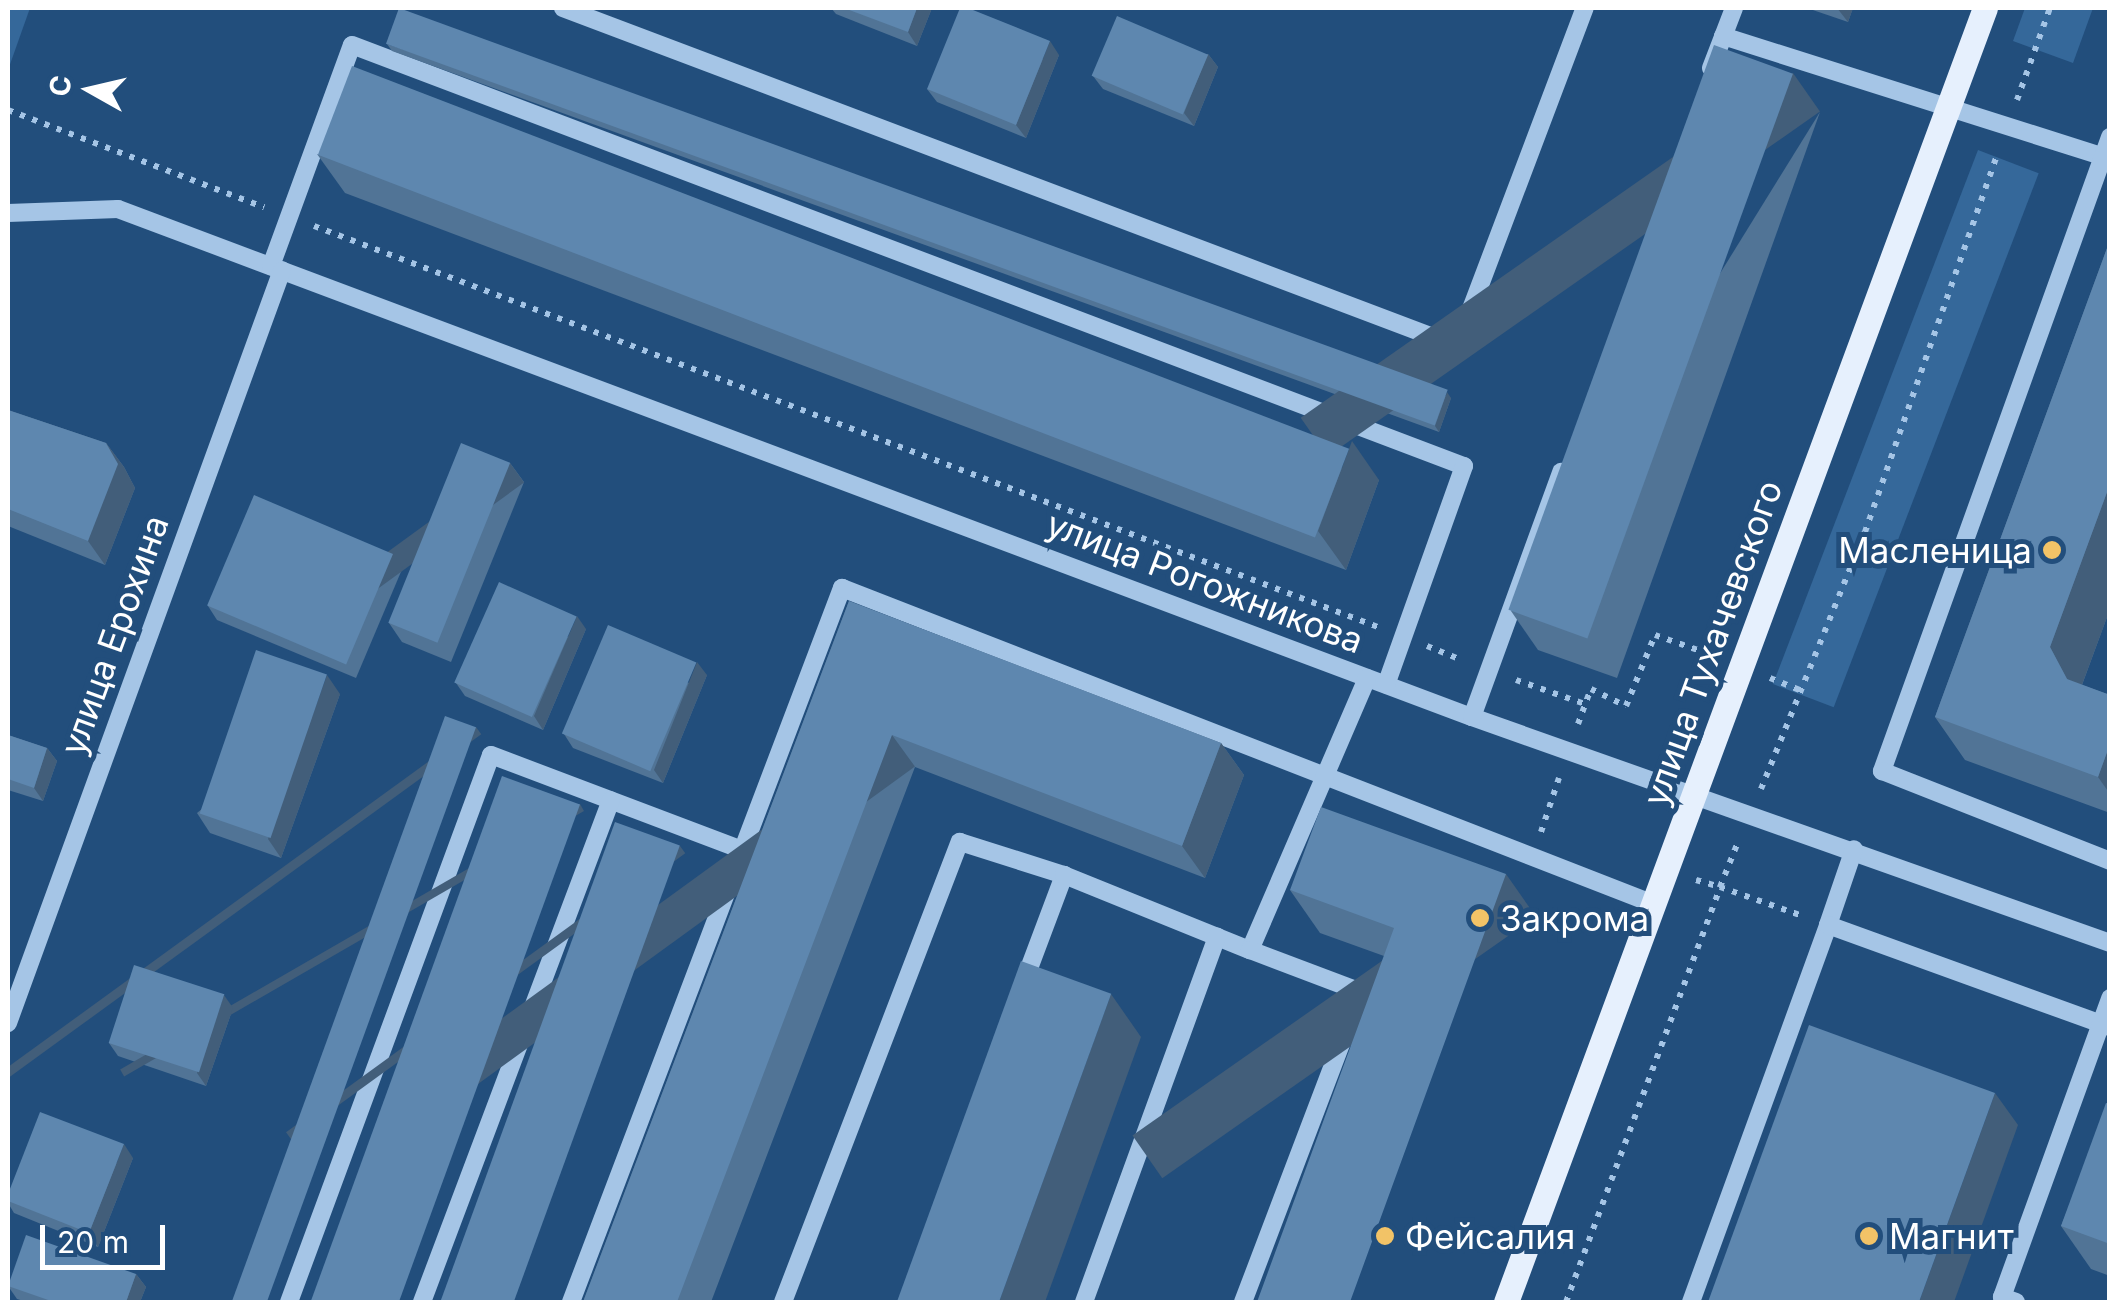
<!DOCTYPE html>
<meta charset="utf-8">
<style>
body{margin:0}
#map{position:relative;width:2117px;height:1310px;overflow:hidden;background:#224e7c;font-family:Inter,sans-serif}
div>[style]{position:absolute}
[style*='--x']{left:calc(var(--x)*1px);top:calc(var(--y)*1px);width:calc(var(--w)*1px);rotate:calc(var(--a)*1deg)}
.green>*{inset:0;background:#35689a;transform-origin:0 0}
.path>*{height:6px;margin-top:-3px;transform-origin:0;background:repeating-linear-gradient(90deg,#a5c5e6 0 5px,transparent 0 13px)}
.minor>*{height:18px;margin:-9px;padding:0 9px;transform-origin:9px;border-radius:9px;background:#a5c5e6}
.major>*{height:25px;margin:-12.5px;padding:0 12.5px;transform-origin:12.5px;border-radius:12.5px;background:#e6f0fd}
.wall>*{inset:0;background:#517496}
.shaded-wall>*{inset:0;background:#425e7a;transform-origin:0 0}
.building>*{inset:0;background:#5e87af;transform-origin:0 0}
.dots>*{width:28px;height:28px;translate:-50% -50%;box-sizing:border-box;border:5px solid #224e7c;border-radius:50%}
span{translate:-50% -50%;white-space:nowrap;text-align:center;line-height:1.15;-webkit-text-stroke:10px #224e7c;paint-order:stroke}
.poi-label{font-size:35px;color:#fff}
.right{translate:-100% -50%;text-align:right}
.left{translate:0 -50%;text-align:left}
.street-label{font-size:35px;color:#fff}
.frame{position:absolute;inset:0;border:10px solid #fff;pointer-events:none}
.north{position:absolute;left:40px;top:40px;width:100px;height:100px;-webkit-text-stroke:8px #224e7c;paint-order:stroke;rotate:278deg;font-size:28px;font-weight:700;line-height:40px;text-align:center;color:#fff}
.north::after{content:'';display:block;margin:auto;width:35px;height:45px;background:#fff;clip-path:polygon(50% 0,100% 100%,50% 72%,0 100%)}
.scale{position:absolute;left:40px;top:1225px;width:125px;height:45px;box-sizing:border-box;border:5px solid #fff;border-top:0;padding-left:12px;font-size:30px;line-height:35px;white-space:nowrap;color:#fff;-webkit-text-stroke:8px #224e7c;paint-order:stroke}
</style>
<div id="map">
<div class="green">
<i style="clip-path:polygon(8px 8px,30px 8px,8px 70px)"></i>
<i style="clip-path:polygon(2025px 8px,2093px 8px,2073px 63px,2013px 41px)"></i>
<i style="left:1978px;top:150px;width:65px;height:572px;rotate:21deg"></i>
</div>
<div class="path">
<i style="--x:2017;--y:100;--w:98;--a:-70.3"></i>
<i style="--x:8;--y:110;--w:274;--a:20.8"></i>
<i style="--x:314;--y:226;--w:1137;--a:20.65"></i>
<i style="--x:1427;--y:646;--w:38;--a:22"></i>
<i style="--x:1770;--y:678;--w:35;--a:22"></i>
<i style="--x:1516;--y:680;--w:73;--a:19.2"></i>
<i style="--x:1578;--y:724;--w:37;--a:-70"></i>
<i style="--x:1591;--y:689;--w:39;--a:26"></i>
<i style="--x:1626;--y:706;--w:77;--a:-67.8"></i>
<i style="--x:1655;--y:635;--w:60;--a:19.3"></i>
<i style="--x:1761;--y:789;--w:277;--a:-68"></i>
<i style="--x:1865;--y:532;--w:399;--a:-70.7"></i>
<i style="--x:1541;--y:832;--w:57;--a:-71.6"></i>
<i style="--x:1696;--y:880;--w:25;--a:16"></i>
<i style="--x:1720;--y:887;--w:48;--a:-68.2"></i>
<i style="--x:1566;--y:1302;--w:443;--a:-69.6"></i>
<i style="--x:1720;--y:887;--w:88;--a:19.3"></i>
</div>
<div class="minor">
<i style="--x:563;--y:8;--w:956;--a:20.71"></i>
<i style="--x:1457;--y:346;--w:361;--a:-69.3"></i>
<i style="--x:1723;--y:36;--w:406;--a:17.6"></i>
<i style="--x:1711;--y:68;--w:64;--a:-69"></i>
<i style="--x:2110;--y:137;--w:674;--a:109.78"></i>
<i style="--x:1882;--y:771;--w:245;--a:21.5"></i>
<i style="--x:8;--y:213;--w:110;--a:-2.1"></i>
<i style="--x:118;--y:209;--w:1446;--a:20.57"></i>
<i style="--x:1472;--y:717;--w:677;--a:19.51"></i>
<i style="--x:271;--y:266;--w:235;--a:-69.9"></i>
<i style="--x:352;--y:45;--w:1189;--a:20.74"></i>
<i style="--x:1464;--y:466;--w:232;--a:109.6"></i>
<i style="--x:1472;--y:717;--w:261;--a:-70"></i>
<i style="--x:1828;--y:925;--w:80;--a:-71.1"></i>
<i style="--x:1022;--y:987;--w:120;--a:-69.4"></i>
<i style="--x:8;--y:1023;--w:801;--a:-70"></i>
<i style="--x:289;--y:1302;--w:583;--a:-69.73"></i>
<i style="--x:491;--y:755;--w:269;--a:20.7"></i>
<i style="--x:422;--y:1302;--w:536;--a:-69.37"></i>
<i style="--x:571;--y:1302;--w:764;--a:-69.22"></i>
<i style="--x:842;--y:588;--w:868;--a:21.27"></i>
<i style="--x:783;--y:1302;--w:493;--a:-69"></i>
<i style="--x:960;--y:842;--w:109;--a:17.6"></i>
<i style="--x:1064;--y:875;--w:201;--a:22"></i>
<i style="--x:1250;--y:950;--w:296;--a:-66.7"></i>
<i style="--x:1084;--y:1302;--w:389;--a:-70"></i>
<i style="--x:1243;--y:1302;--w:332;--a:-69.2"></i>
<i style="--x:1361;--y:992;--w:119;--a:-159.3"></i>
<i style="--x:1691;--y:1302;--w:401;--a:-70"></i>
<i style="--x:1828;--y:925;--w:300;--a:19.9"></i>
<i style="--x:2016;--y:1302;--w:15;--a:-160"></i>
<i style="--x:2002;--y:1297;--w:318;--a:-70.1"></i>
</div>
<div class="major">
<i style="--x:1506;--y:1302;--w:1380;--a:-69.69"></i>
</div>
<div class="wall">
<i style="clip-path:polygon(831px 8px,932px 8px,917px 46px,836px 14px)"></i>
<i style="clip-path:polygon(1807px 8px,1853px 8px,1848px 22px)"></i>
<i style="clip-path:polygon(387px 44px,1451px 398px,1439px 432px,392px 51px)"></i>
<i style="clip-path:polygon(1208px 54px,1218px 67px,1194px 126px,1103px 89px,1093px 76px)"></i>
<i style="clip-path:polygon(1059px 55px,1026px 138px,937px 102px,927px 89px)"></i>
<i style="clip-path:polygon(1820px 112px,1617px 678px,1538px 650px,1511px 611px)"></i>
<i style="clip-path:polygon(317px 154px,1379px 480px,1346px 570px,345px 193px)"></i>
<i style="clip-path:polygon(2110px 240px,2110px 609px,2082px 685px,2110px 695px,2110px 813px,1965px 760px,1935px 717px)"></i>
<i style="clip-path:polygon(8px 410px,106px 443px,124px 467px,135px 488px,105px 565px,8px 526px)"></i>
<i style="clip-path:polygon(510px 463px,524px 482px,451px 662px,402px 642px,389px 623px)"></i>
<i style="clip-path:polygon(403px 567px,356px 678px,217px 620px,208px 606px)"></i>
<i style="clip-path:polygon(849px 601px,1221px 743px,1244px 775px,1205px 878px,915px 767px,711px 1302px,583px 1302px)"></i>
<i style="clip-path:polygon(586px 629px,543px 730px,465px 696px,456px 683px)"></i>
<i style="clip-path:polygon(707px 675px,663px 783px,573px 748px,564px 734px)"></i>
<i style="clip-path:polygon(340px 694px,281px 858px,210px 833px,197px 813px)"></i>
<i style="clip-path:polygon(8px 735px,47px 748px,57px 761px,43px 801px,8px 790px)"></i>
<i style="clip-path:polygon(1290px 890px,1536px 917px,1384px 956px,1320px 933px)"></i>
<i style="clip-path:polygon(233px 1008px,206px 1086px,118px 1056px,109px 1043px)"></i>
<i style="clip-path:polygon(2110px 1104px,2110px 1276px,2091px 1269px,2061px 1226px)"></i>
<i style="clip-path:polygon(133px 1158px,98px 1247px,14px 1213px,8px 1203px,8px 1194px)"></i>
<i style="clip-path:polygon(136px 1274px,146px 1287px,140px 1302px,27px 1302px,17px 1299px,8px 1286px)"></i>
</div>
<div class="shaded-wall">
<i style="clip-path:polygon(917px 8px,932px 8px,917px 46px,908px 32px)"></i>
<i style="clip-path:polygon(1837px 8px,1853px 8px,1848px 22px)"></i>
<i style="clip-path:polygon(1050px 41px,1059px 55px,1026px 138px,1016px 125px)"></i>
<i style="clip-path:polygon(1208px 54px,1218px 67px,1194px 126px,1184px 113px)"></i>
<i style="left:1793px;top:73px;width:47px;height:601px;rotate:55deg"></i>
<i style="clip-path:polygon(1447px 392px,1451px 398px,1439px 432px,1435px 426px)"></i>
<i style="clip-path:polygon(1352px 441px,1379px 480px,1346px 570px,1318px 531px)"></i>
<i style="clip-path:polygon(106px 443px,124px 467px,135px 488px,105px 565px,88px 541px)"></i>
<i style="left:510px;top:463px;width:24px;height:194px;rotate:54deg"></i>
<i style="clip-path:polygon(2110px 484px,2110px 609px,2080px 690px,2067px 679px,2050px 647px)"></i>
<i style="left:393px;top:554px;width:16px;height:121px;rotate:52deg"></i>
<i style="clip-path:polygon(577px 616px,586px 629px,543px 730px,534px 716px)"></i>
<i style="clip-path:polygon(697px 662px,707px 675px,663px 783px,654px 770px)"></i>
<i style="clip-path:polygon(327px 675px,340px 694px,281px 858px,268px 839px)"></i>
<i style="left:476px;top:727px;width:9px;height:613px;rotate:54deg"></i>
<i style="left:892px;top:735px;width:39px;height:606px;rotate:54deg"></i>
<i style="clip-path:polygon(1221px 743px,1244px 775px,1205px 878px,1182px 846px)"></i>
<i style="clip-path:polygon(2110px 744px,2110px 794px,2098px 777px)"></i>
<i style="clip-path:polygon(47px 748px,57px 761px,43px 801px,34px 788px)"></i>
<i style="left:580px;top:804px;width:8px;height:531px;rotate:60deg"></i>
<i style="left:680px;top:846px;width:9px;height:487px;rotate:54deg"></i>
<i style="left:1506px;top:874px;width:52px;height:456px;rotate:55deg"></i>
<i style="clip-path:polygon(1111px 994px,1141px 1037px,1045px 1302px,999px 1302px)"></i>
<i style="clip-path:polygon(224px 995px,233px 1008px,206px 1086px,197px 1073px)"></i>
<i style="clip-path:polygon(1995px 1093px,2018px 1125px,1954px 1302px,1919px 1302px)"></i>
<i style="clip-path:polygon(124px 1144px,133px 1158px,98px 1247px,89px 1233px)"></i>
<i style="clip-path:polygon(136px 1274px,146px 1287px,140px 1302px,126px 1302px)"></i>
</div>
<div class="building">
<i style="left:399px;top:8px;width:1116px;height:38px;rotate:20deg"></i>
<i style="clip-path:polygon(844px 8px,917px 8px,908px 32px)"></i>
<i style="clip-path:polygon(960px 8px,968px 8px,1050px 41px,1016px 125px,927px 89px)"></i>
<i style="left:1117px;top:16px;width:99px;height:65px;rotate:23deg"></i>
<i style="left:1714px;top:45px;width:84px;height:601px;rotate:20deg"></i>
<i style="left:352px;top:66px;width:1068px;height:95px;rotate:21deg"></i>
<i style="clip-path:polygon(2110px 240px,2110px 484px,2050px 647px,2067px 679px,2110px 695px,2110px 744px,2098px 777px,1935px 717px)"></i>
<i style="clip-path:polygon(8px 410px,106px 443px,118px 464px,88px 541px,8px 509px)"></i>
<i style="left:461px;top:443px;width:53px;height:194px;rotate:22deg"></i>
<i style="left:254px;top:495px;width:151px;height:120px;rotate:23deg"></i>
<i style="left:499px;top:582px;width:85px;height:110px;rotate:24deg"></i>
<i style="clip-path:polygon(849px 601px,1221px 743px,1182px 846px,892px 735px,677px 1302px,583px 1302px)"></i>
<i style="left:608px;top:625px;width:96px;height:118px;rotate:23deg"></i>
<i style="left:256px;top:650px;width:75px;height:173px;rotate:19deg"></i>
<i style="left:445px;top:716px;width:33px;height:625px;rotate:20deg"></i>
<i style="clip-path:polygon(8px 735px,47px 748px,34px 788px,8px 779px)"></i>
<i style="left:502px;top:776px;width:83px;height:560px;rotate:20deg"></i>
<i style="clip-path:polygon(1321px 807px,1506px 874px,1350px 1302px,1257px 1302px,1394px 928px,1290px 890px)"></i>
<i style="left:615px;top:822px;width:69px;height:512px;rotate:20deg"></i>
<i style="left:1021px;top:961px;width:96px;height:363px;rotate:20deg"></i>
<i style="left:134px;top:965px;width:95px;height:82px;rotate:18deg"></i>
<i style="clip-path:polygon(1809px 1025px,1995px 1093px,1919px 1302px,1708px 1302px)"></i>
<i style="clip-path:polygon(2106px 1103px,2110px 1104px,2110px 1244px,2061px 1226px)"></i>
<i style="clip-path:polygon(40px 1112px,124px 1144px,89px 1233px,8px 1201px,8px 1194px)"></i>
<i style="clip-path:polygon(26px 1235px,136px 1274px,126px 1302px,54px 1302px,8px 1286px)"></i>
</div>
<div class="dots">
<i style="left:2052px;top:550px;background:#f2c367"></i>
<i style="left:1480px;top:918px;background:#f2c367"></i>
<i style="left:1385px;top:1236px;background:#f2c367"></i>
<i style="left:1869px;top:1236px;background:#f2c367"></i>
</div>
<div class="poi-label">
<span class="right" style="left:2032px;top:550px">Масленица</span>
<span class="left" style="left:1500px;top:918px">Закрома</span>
<span class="left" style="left:1405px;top:1236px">Фейсалия</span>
<span class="left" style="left:1889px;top:1236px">Магнит</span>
</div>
<div class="street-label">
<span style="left:1205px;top:582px;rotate:21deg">улица Рогожникова</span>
<span style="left:114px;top:635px;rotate:-70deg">улица Ерохина</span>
<span style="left:1712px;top:643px;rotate:-70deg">улица Тухачевского</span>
</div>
<div class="frame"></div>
<div class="north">С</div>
<div class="scale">20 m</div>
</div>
